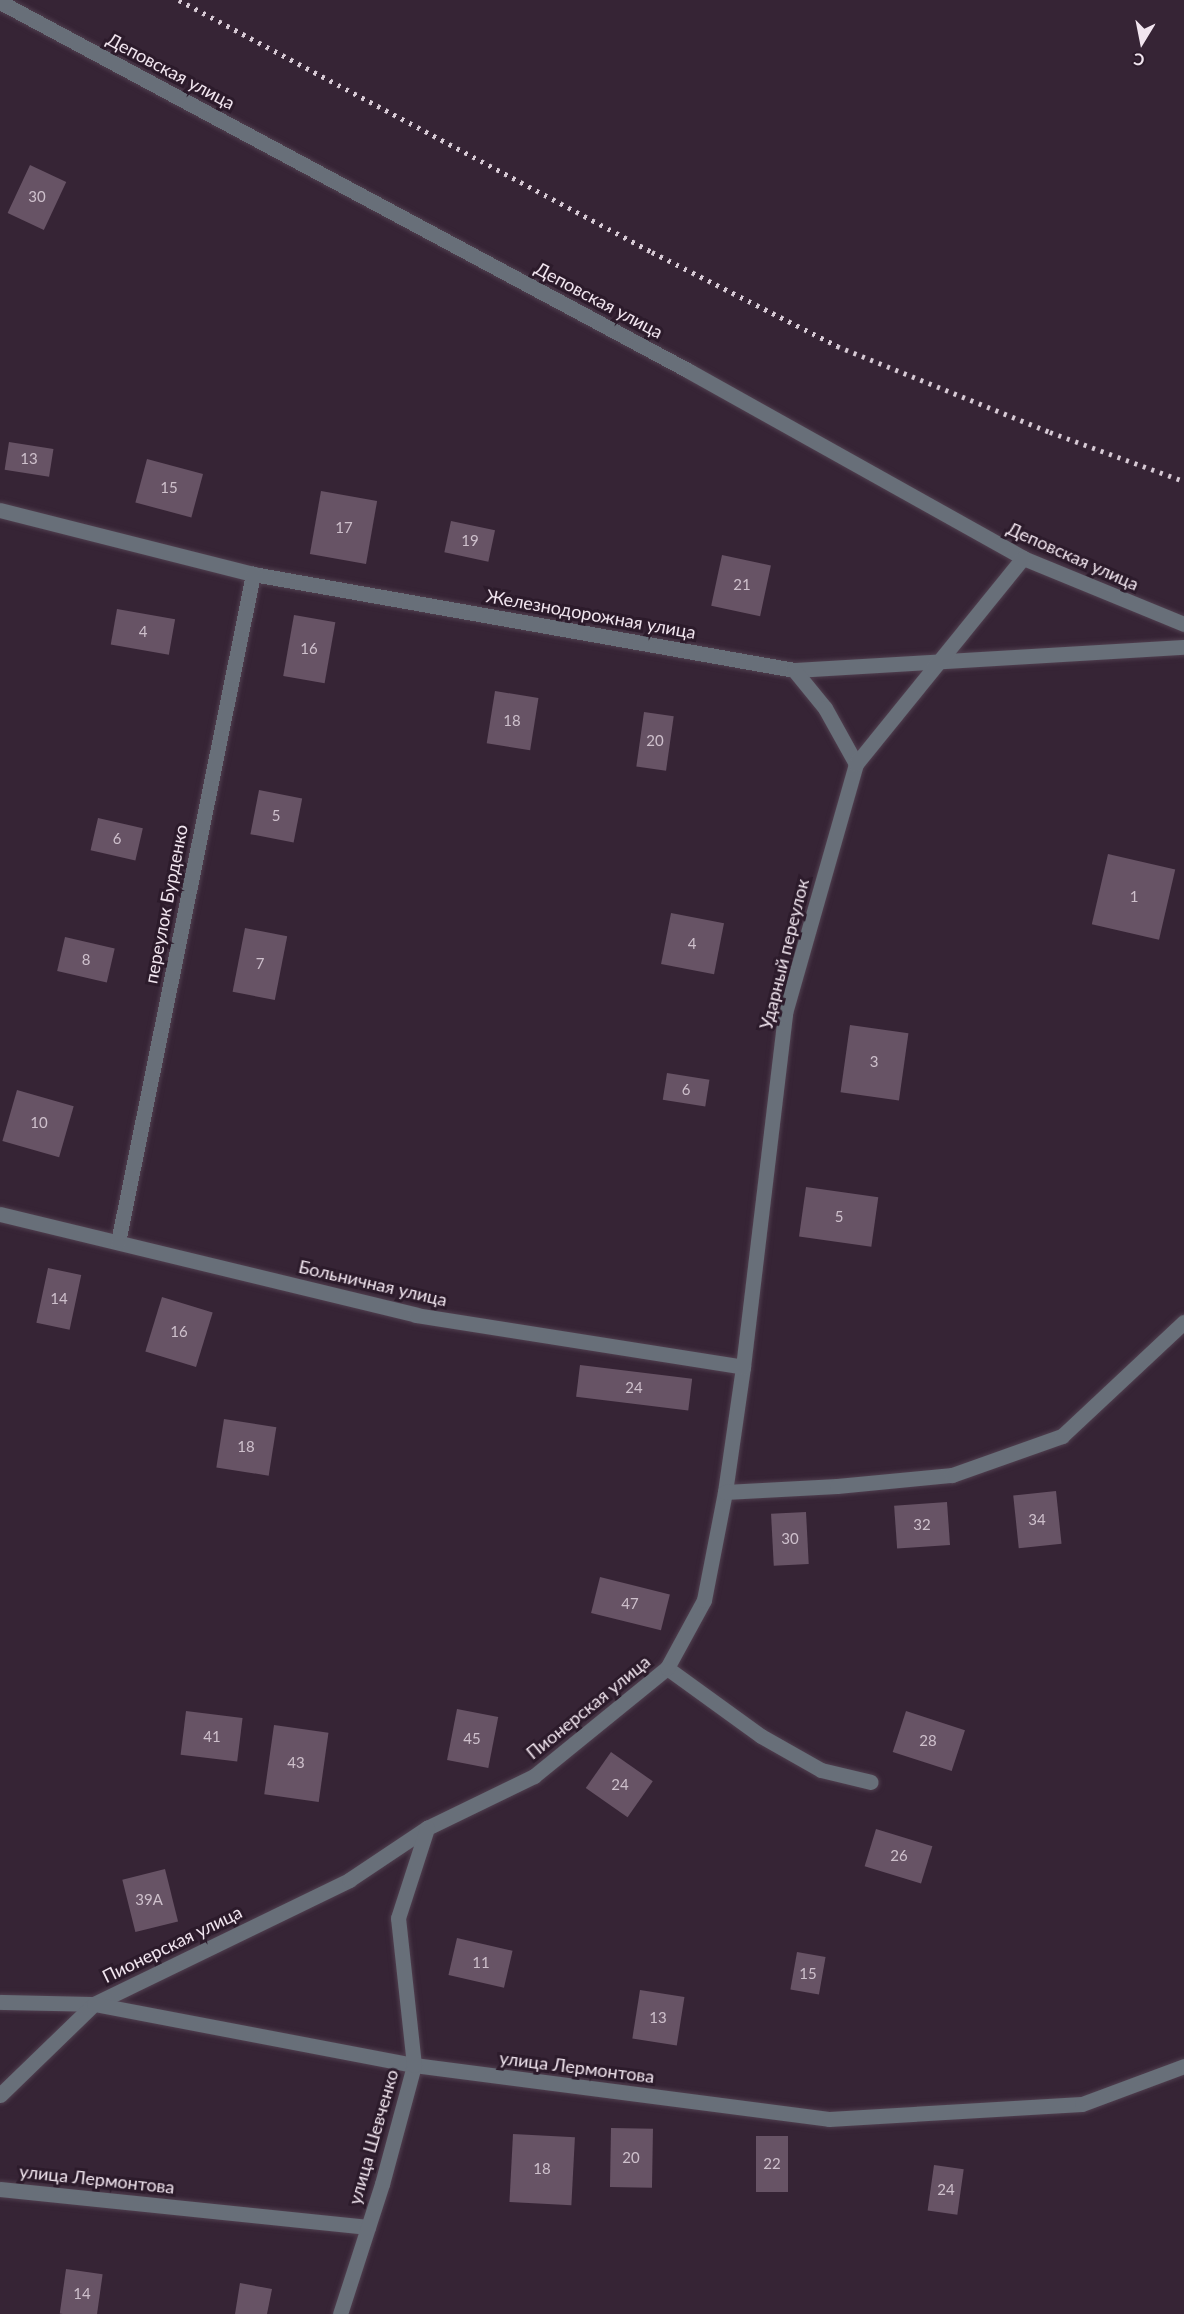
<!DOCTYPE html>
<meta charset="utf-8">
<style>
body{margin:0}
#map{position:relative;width:1184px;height:2314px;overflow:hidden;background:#362435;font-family:Lato,sans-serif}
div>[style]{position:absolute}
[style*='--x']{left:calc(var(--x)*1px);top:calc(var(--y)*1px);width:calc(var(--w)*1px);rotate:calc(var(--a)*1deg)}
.building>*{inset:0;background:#675365;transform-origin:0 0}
.roads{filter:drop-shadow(0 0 2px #503f4f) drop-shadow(0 0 2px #503f4f)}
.minor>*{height:15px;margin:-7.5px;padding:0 7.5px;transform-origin:7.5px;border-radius:7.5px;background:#686f79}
.rail>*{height:4.5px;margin-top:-2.25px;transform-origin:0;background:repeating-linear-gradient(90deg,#d7cad5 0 3px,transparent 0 9px)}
span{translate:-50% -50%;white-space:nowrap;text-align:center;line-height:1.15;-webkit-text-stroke:6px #2c1b2b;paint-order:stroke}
.number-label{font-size:15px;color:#cec0cc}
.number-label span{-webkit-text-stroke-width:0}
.street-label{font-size:18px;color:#f1e5ef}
.north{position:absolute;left:1112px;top:12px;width:60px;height:60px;-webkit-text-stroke:4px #2c1b2b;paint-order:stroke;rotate:190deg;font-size:16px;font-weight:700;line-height:24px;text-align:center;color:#f1e5ef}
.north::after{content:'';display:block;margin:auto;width:21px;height:27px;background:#f1e5ef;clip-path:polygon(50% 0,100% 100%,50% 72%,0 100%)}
</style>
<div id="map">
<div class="building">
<i style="left:30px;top:165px;width:40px;height:53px;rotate:25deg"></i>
<i style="left:9px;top:442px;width:45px;height:28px;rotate:9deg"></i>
<i style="left:147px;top:459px;width:58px;height:45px;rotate:15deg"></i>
<i style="left:321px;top:491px;width:57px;height:64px;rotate:10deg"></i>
<i style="left:451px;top:521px;width:45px;height:32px;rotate:12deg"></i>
<i style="left:722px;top:555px;width:50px;height:52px;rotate:12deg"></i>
<i style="left:117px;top:609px;width:59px;height:36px;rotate:10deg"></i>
<i style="left:294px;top:615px;width:42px;height:62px;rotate:10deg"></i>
<i style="left:495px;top:691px;width:44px;height:53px;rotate:9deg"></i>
<i style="left:644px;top:712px;width:30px;height:55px;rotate:8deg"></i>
<i style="left:259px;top:790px;width:44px;height:45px;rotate:11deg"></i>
<i style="left:98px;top:818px;width:46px;height:33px;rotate:13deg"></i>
<i style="left:1108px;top:854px;width:69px;height:72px;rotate:13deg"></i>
<i style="left:671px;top:913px;width:54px;height:52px;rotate:11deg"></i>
<i style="left:245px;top:928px;width:43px;height:65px;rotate:11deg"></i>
<i style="left:65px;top:937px;width:51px;height:35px;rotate:13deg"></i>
<i style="left:850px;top:1025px;width:59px;height:68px;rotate:8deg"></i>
<i style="left:667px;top:1073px;width:43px;height:27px;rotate:9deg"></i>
<i style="left:17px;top:1090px;width:59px;height:53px;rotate:16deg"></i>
<i style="left:806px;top:1187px;width:73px;height:50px;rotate:8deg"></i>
<i style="left:48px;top:1268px;width:34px;height:56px;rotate:12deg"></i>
<i style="left:162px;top:1297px;width:53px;height:57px;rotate:17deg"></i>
<i style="left:580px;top:1365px;width:113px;height:32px;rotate:7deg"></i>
<i style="left:224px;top:1419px;width:53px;height:49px;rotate:9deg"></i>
<i style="left:1056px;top:1491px;width:53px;height:43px;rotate:84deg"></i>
<i style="left:947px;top:1502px;width:43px;height:53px;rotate:86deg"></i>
<i style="left:806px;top:1512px;width:52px;height:35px;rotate:87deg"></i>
<i style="left:600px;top:1577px;width:72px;height:37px;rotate:14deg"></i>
<i style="left:457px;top:1709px;width:42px;height:52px;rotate:11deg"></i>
<i style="left:186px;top:1711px;width:57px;height:44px;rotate:7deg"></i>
<i style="left:906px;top:1711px;width:62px;height:43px;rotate:18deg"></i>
<i style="left:274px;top:1725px;width:55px;height:70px;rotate:8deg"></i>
<i style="left:611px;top:1752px;width:51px;height:44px;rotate:35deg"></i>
<i style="left:876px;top:1829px;width:59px;height:39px;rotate:17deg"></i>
<i style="left:165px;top:1869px;width:54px;height:44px;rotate:76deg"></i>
<i style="left:457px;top:1938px;width:57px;height:38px;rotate:13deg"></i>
<i style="left:797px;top:1952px;width:29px;height:38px;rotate:10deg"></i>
<i style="left:640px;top:1990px;width:45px;height:49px;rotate:9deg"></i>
<i style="left:611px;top:2128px;width:42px;height:59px;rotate:1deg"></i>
<i style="left:513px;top:2134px;width:62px;height:68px;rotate:3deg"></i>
<i style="left:756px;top:2136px;width:32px;height:56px"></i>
<i style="left:934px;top:2165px;width:30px;height:46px;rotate:8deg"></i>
<i style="left:66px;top:2269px;width:37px;height:45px;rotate:8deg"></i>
<i style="clip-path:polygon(240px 2283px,272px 2289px,267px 2314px,235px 2314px)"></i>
</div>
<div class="roads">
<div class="minor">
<i style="--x:0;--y:2;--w:782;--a:28.17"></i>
<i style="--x:689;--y:371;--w:383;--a:29.2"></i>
<i style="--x:1023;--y:558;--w:174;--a:22.3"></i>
<i style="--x:0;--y:510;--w:261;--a:14.2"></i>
<i style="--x:253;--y:574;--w:549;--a:10.06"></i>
<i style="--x:794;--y:670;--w:391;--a:-3.4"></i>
<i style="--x:794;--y:670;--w:49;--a:50.8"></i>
<i style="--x:825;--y:708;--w:64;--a:61"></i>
<i style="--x:0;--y:1214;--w:428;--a:13.6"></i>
<i style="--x:416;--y:1315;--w:331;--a:9"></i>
<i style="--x:118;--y:1242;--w:682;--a:-78.57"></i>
<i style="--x:725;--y:1492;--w:126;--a:-81.8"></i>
<i style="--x:743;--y:1367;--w:356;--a:-83.2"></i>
<i style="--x:785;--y:1013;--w:259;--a:-74.1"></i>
<i style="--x:856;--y:764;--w:265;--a:-51"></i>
<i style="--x:667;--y:1668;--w:116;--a:35.9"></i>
<i style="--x:761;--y:1736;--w:69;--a:29.5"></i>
<i style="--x:821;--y:1770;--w:51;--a:13.5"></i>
<i style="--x:0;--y:2002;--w:94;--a:1.2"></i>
<i style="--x:94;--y:2004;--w:284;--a:-25.9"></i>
<i style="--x:349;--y:1880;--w:94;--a:-33.7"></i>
<i style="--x:427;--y:1828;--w:119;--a:-25.9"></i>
<i style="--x:534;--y:1776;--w:171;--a:-39.1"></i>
<i style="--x:667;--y:1668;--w:77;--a:-61.4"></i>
<i style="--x:704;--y:1600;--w:110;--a:-79"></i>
<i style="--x:725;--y:1492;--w:112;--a:-3.1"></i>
<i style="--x:837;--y:1486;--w:116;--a:-5.5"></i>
<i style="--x:952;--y:1475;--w:117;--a:-19.5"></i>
<i style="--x:1062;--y:1436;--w:167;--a:-43.1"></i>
<i style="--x:0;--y:2095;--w:131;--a:-44.1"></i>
<i style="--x:94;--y:2004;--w:326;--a:10.8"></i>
<i style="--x:414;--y:2065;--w:418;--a:7.4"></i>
<i style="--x:829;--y:2119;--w:253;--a:-3.4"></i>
<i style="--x:1082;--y:2104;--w:109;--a:-20.4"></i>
<i style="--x:0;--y:2189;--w:370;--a:5.9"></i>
<i style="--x:340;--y:2314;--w:137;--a:-72.1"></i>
<i style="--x:382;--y:2184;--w:123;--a:-74.9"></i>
<i style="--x:414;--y:2065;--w:148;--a:-96.2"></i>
<i style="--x:398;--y:1918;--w:95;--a:-72.1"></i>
</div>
</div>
<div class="rail">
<i style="--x:179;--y:0;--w:536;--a:28.05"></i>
<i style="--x:652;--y:252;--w:208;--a:26.9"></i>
<i style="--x:837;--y:346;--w:230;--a:22"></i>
<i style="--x:1050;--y:432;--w:143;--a:20.1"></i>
</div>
<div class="number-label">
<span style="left:37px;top:197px">30</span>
<span style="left:29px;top:459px">13</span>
<span style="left:169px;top:488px">15</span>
<span style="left:344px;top:528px">17</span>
<span style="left:470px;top:541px">19</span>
<span style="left:742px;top:585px">21</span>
<span style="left:143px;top:632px">4</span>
<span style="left:309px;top:649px">16</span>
<span style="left:512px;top:721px">18</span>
<span style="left:655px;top:741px">20</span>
<span style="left:276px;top:816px">5</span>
<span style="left:117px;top:839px">6</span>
<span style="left:1134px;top:897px">1</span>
<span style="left:692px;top:944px">4</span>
<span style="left:86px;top:960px">8</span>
<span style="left:260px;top:964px">7</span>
<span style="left:874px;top:1062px">3</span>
<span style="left:686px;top:1090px">6</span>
<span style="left:39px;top:1123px">10</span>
<span style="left:839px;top:1217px">5</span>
<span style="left:59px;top:1299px">14</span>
<span style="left:179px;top:1332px">16</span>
<span style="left:634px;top:1388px">24</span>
<span style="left:246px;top:1447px">18</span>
<span style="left:1037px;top:1520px">34</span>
<span style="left:922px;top:1525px">32</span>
<span style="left:790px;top:1539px">30</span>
<span style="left:630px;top:1604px">47</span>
<span style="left:212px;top:1737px">41</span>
<span style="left:472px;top:1739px">45</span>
<span style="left:928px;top:1741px">28</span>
<span style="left:296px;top:1763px">43</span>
<span style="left:620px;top:1785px">24</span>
<span style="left:899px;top:1856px">26</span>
<span style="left:149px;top:1900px">39А</span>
<span style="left:481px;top:1963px">11</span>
<span style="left:808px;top:1974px">15</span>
<span style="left:658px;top:2018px">13</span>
<span style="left:631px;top:2158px">20</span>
<span style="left:772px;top:2164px">22</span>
<span style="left:542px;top:2169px">18</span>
<span style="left:946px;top:2190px">24</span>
<span style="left:82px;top:2294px">14</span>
</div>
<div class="street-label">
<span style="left:171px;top:71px;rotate:28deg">Деповская улица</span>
<span style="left:599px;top:300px;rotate:28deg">Деповская улица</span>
<span style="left:1073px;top:556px;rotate:24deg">Деповская улица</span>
<span style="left:591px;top:614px;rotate:10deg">Железнодорожная улица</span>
<span style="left:166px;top:904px;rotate:-79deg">переулок Бурденко</span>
<span style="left:784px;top:954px;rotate:-76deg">Ударный переулок</span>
<span style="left:373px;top:1283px;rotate:13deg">Больничная улица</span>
<span style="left:588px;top:1707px;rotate:-39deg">Пионерская улица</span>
<span style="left:172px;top:1944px;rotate:-26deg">Пионерская улица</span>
<span style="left:577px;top:2067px;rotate:7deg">улица Лермонтова</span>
<span style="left:373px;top:2137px;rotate:-74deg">улица Шевченко</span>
<span style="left:97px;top:2179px;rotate:6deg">улица Лермонтова</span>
</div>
<div class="north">С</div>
</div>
